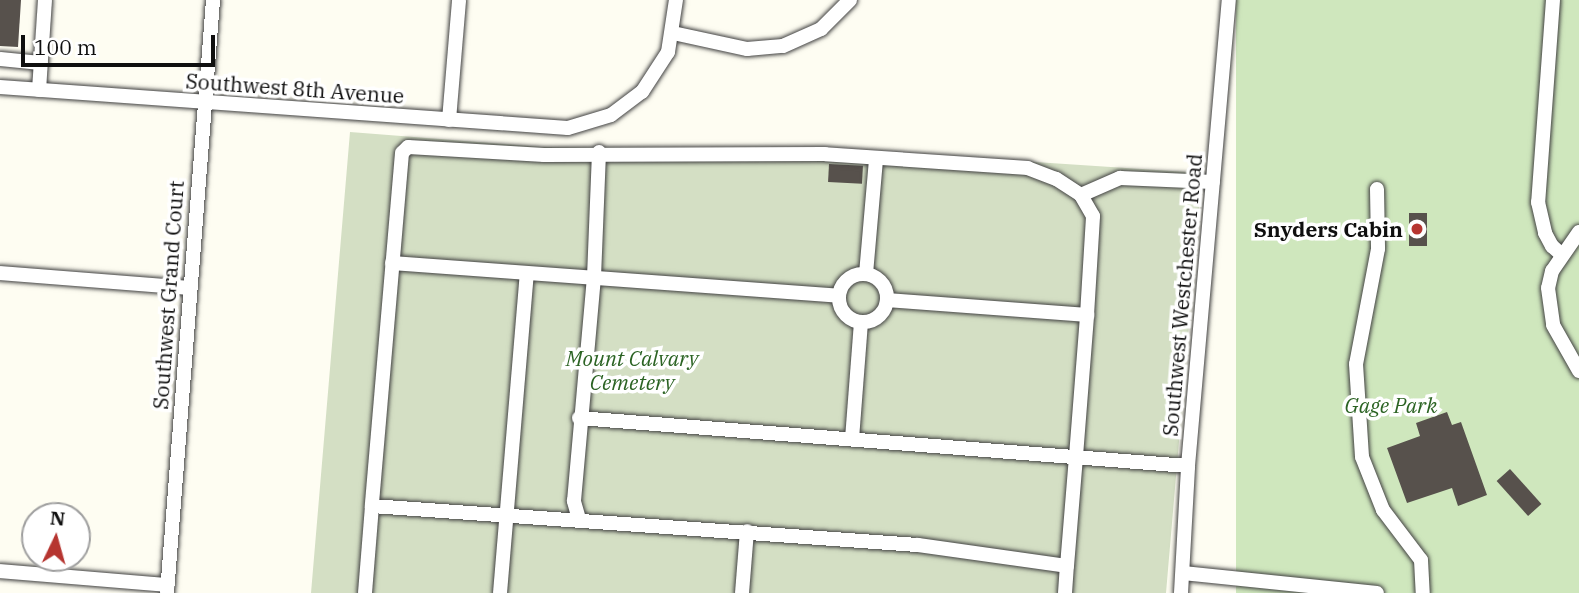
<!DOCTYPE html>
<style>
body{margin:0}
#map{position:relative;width:1579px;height:593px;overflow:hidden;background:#fefdf2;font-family:"IBM Plex Serif",serif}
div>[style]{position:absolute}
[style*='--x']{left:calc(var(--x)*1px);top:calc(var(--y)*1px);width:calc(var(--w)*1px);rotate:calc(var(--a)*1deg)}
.green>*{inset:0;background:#cfe7bd;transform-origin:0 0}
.cemetery>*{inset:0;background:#d4dfc4}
.building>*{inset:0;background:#57514c;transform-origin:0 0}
.roads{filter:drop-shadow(0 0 2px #424242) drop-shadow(0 0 2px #424242)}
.minor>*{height:14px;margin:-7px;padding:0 7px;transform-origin:7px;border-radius:7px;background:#fff}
.minor>.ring{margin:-7px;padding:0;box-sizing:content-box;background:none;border:14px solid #fff;border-radius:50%}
.dots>*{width:19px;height:19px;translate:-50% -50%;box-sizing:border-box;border:4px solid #fff;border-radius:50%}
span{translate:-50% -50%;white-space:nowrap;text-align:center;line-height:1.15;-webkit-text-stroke:7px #fff;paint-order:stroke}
.street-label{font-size:21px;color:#0f0f0f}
.poi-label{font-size:21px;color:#0f0f0f;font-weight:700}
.right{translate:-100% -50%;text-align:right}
.park-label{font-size:21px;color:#2b6323;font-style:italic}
.north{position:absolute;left:21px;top:502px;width:70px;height:70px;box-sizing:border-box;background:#fff;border:2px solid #9f9f9f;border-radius:50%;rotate:5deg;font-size:19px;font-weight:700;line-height:28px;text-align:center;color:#0f0f0f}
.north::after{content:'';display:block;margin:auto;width:24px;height:32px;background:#b63530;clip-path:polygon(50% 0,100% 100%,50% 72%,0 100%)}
.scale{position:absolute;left:21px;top:35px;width:194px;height:32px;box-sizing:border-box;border:4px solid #0f0f0f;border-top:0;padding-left:9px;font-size:21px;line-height:24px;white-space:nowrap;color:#0f0f0f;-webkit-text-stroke:5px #fff;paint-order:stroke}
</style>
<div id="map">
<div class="green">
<i style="left:1236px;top:0;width:343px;height:595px"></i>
</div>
<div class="cemetery">
<i style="clip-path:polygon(350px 132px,542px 147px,819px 148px,1202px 173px,1166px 593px,311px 593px)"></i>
</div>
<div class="building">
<i style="clip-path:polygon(0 0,21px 0,18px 47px,0 46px)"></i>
<i style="left:829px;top:164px;width:34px;height:18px;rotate:3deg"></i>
<i style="left:1409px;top:213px;width:18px;height:33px"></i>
<i style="clip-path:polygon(1447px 412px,1452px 425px,1461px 422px,1487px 495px,1458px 506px,1452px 488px,1407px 503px,1387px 448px,1420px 436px,1416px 423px)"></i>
<i style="left:1510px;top:469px;width:47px;height:18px;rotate:48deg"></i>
</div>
<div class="roads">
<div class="minor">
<i style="--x:1553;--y:0;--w:203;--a:94.2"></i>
<i style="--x:1538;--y:202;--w:32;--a:77"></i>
<i style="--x:1545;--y:233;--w:15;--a:62"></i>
<i style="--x:1552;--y:246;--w:12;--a:42"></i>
<i style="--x:673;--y:33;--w:76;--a:12.2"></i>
<i style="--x:747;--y:49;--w:36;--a:-5"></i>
<i style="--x:783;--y:46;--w:42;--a:-24.1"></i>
<i style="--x:821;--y:29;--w:41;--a:-45"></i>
<i style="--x:0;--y:59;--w:41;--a:5.6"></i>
<i style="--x:0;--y:87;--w:569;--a:4.13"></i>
<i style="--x:568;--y:128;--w:45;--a:-16.8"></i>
<i style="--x:611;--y:115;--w:39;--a:-37"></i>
<i style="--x:642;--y:92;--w:48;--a:-57"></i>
<i style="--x:668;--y:52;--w:53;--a:-81.3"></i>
<i style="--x:39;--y:90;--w:90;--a:-86.2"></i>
<i style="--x:449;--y:120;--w:120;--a:-85.2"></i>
<i style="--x:1377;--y:189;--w:60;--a:89"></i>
<i style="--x:1378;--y:249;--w:117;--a:100.8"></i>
<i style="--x:1356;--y:364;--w:93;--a:86.3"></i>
<i style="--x:1362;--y:457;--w:57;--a:68.4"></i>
<i style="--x:1383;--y:510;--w:63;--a:52.8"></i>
<i style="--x:1421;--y:560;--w:33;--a:87"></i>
<i style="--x:1081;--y:195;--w:43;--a:-23.6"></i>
<i style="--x:1120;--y:178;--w:93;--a:2.5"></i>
<i style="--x:1579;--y:232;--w:47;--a:124.7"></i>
<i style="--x:1552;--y:271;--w:17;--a:103"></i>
<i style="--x:1548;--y:288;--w:37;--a:82"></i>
<i style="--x:1553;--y:325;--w:53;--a:60.5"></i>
<i style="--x:392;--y:263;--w:448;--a:4.2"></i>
<i style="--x:0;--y:273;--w:190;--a:4.5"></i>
<i style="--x:866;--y:274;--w:115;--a:-85"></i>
<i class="ring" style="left:839px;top:274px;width:34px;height:34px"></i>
<i style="--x:887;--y:300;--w:201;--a:4.3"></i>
<i style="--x:579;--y:418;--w:611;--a:4.51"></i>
<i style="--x:852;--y:439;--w:117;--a:-85.6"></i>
<i style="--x:579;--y:519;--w:19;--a:-106"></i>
<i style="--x:574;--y:501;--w:225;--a:-84.9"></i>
<i style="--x:594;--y:277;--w:125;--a:-87.7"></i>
<i style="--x:0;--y:571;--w:168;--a:4.8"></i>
<i style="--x:1183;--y:573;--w:195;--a:5.9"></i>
<i style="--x:167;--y:593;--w:595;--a:-85.56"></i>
<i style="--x:365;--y:593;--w:87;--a:-85.4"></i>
<i style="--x:500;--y:593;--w:320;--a:-85.2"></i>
<i style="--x:742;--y:593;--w:62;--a:-85.4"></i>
<i style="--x:1065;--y:593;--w:27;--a:-86"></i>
<i style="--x:1067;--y:566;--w:110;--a:-85.3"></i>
<i style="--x:1076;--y:456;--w:141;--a:-85.5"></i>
<i style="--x:1087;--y:315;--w:99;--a:-86.5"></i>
<i style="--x:1093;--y:216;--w:24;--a:-120"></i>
<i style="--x:1081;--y:195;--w:30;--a:-147"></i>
<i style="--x:1056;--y:179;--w:30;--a:-159"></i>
<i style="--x:1028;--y:168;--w:203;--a:-176.1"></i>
<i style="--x:825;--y:154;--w:281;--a:179.8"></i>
<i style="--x:544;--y:155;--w:136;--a:-176.6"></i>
<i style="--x:408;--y:147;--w:8;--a:135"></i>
<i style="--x:402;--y:153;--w:354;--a:94.9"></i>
<i style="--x:372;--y:506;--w:547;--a:4.09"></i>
<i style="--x:918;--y:545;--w:150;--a:8"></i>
<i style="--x:1181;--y:593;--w:127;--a:-86.8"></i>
<i style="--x:1188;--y:466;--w:468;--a:-85"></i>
</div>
</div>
<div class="dots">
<i style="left:1417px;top:229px;background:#b63530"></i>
</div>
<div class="street-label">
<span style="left:295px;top:88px;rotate:4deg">Southwest 8th Avenue</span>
<span style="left:168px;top:295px;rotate:-86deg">Southwest Grand Court</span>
<span style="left:1182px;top:295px;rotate:-85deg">Southwest Westchester Road</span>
</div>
<div class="poi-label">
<span class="right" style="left:1403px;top:229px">Snyders Cabin</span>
</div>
<div class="park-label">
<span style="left:632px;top:370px">Mount Calvary<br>Cemetery</span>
<span style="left:1391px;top:405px">Gage Park</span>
</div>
<div class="north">N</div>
<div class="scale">100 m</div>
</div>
